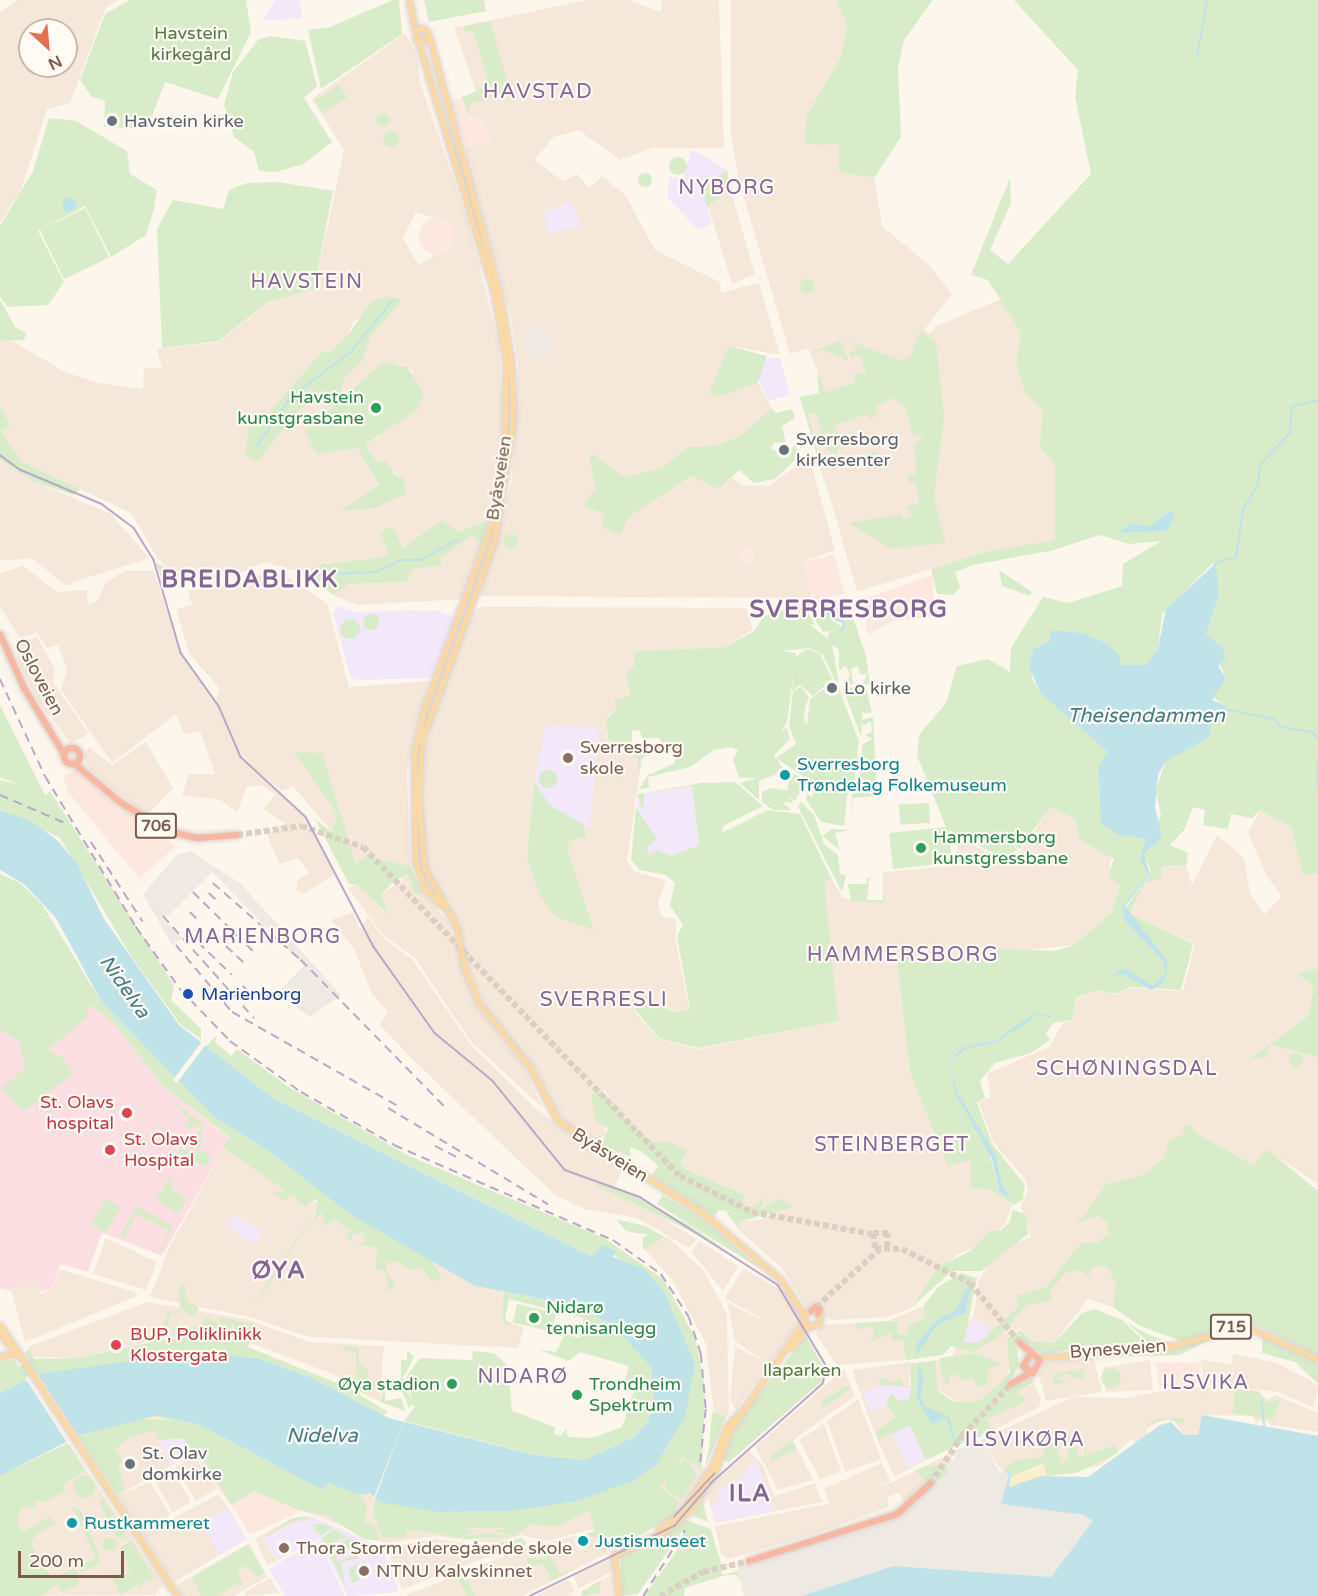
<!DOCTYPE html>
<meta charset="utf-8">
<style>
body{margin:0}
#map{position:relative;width:1318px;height:1596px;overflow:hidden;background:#fdf6ec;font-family:"Varela Round",sans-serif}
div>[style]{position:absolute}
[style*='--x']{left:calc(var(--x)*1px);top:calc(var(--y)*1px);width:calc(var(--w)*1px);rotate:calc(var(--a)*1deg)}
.residential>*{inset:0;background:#f5e8da;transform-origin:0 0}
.commercial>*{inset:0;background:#fde8e0;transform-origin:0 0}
.round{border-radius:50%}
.industrial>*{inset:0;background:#efe9e4}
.education>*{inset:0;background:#f3e8fa;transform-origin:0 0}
.medical>*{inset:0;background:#fbdfe3}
.green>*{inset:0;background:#d8ecc9;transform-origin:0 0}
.sand>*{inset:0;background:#fcefc7}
.water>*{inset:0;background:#bfe3e8}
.pier>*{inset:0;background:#fdf6ec;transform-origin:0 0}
.stream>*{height:1.5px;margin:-0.75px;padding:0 0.75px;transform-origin:0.75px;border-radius:0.75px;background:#bfe3e8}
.highway-tunnel>*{height:6px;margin-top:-3px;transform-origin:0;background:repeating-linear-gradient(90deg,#dcd0c4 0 6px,transparent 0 9px)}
.roads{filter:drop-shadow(0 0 2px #dad1cd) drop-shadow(0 0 2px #dad1cd)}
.major>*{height:5px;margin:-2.5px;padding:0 2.5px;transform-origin:2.5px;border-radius:2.5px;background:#fbd9a5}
.major>.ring{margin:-2.5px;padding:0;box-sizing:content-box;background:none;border:5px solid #fbd9a5;border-radius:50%}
.highway>*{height:6px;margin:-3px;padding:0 3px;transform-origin:3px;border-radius:3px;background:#f7b7a3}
.highway>.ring{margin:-3px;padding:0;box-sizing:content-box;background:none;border:6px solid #f7b7a3;border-radius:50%}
.tram>*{height:1.5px;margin:-0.75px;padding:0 0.75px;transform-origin:0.75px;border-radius:0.75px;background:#b9a8c9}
.rail>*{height:1.5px;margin-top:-0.75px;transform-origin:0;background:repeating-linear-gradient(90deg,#b9a8c9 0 9px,transparent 0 15px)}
.dots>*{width:16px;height:16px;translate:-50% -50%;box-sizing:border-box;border:3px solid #fffaf3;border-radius:50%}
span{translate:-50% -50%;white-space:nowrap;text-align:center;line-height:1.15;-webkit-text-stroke:4.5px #fffaf3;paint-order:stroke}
.shield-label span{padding:2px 4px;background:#fffaf3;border:2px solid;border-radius:4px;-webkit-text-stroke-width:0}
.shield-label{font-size:16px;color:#7a5c4d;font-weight:700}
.park-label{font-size:18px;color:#537a41}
.worship-label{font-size:18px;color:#5b616d}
.left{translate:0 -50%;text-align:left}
.leisure-label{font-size:18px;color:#27864d}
.right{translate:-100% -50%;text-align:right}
.street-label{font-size:18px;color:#7a5c4d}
.education-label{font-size:18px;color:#785e54}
.culture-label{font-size:18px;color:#0d838f}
.transit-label{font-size:18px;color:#164399}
.health-label{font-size:18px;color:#be3a42}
.neighbourhood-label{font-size:20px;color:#846695;letter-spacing:1.5px}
.water-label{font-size:20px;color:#437c86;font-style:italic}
.quarter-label{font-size:21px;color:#846695;letter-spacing:1.5px}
.district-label{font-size:24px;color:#846695;font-weight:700;letter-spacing:1.5px}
.north{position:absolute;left:18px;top:18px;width:60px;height:60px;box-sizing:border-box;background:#fffaf3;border:2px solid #cabbb1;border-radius:50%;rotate:154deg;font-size:16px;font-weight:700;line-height:24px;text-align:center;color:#7a5c4d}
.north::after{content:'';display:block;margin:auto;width:21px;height:27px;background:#e76f51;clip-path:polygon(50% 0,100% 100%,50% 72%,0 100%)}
.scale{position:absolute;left:18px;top:1551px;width:106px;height:27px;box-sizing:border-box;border:3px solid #7a5c4d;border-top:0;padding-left:8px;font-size:18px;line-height:21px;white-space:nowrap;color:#7a5c4d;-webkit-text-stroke:4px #fffaf3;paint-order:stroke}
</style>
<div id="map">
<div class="residential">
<i style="clip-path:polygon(evenodd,18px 0,119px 0,106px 7px,70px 103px,47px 109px,21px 190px,0 223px,0 12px,18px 0,30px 30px,66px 30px,66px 66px,30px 66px,30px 30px)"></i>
<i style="clip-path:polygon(587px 0,628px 0,661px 12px,662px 0,719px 0,724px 148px,653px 148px,620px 160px,579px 130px,554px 137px,534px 160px,563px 181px,577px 174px,589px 188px,602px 176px,626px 196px,655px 250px,720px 282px,721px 293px,759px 283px,780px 355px,730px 346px,718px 397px,758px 383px,771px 408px,742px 435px,715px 446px,688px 447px,662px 468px,625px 477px,595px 454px,589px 457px,596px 489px,629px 517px,693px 476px,719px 489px,732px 478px,743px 485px,769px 486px,809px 456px,835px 550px,803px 562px,812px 598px,479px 596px,512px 481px,518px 362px,511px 316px,467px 164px,466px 147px,491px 140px,466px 111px,462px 98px,476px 91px,454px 28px)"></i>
<i style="clip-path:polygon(731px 0,836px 0,847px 25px,841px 56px,806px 117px,839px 145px,840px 172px,874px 178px,882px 226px,930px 266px,952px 294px,924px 330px,930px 334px,937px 326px,1003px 298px,1021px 333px,1016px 364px,1025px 391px,1044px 411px,1040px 447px,1055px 465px,1055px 540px,987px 551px,857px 592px,805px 410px,824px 388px,808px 348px,790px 354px,739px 181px,731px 133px)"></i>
<i style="clip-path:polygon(evenodd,405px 33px,418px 58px,420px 82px,468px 222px,499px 346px,503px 419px,489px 520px,457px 532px,434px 530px,402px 548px,392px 527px,389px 554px,379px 558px,324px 564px,302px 572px,265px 562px,228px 578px,181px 579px,158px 559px,131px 513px,22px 462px,1px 431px,10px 425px,0 405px,0 341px,9px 339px,65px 372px,98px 383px,143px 389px,144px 368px,162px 368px,157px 349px,219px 342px,269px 302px,314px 289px,344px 150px,312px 99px,405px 33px,416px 212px,445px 221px,426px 249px,434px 256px,418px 265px,403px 238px,416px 212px,405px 33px,399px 304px,371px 336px,363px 360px,344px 379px,340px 396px,315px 398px,297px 412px,256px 462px,249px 426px,270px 412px,321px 352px,329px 353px,348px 335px,353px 322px,369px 310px,399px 304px,405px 33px,400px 364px,413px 371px,379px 437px,365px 445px,378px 464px,403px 477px,407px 493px,343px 511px,379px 486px,357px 448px,317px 454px,306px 432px,369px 379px,400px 364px)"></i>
<i style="clip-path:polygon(730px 188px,755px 274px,732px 284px,708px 205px)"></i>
<i style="clip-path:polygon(0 460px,33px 481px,111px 514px,149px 558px,65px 585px,33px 559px,0 560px)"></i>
<i style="clip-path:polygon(473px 535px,482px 545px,461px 599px,358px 605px,333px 595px,349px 584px,406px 582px,413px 569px,441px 566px,440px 558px)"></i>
<i style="clip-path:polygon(23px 566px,58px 592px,87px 590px,88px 605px,97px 601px,106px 582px,126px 571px,154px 571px,181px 655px,219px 708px,236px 751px,305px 818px,335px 874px,303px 894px,296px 891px,297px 881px,309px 872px,298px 858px,280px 864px,267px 835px,285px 824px,263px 809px,275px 795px,262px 785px,247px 787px,237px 812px,220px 800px,182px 795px,189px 774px,215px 774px,200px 731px,184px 734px,176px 714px,112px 763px,61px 690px,67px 670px,58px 645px,47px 648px,37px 633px,20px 638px,0 607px,0 573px)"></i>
<i style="clip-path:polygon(268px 572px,282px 573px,327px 603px,349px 687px,429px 681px,407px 769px,410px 866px,366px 856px,356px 864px,321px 753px,295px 753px,337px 814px,332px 832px,293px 786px,282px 791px,252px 767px,234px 743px,216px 698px,220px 689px,189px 653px,176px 609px,192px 605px,188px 591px,238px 584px)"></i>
<i style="clip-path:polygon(evenodd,482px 607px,746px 608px,753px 629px,726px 647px,679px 649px,639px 700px,608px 716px,606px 737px,637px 756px,641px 764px,627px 861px,635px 872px,666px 880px,658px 903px,662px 917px,677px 919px,675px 936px,689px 1009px,673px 1011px,636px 988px,634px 1011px,660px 1040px,698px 1049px,838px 1021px,825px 883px,831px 878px,843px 898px,883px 902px,883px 872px,951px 866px,961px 840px,1001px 859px,1019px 853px,1051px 807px,1075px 819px,1079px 839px,1112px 853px,1108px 876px,1120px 885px,1111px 913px,1074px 945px,924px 962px,896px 950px,910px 1073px,948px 1165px,971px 1159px,989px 1188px,1012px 1206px,1005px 1224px,983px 1245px,958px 1254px,937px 1273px,914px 1307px,888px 1317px,831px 1320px,806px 1307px,782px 1268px,740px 1231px,738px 1222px,763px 1219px,779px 1209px,782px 1199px,761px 1209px,766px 1199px,754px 1207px,741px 1203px,745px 1195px,685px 1169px,681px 1166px,687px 1151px,670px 1142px,654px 1142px,617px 1113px,605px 1090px,593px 1099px,607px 1135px,594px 1141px,574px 1130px,558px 1114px,535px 1069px,491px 1017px,463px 954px,458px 926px,426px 871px,419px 817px,430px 726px,469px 615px,482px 607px,534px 783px,570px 841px,567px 848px,594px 929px,527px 858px,534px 783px)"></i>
<i style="clip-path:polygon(37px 637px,55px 669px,53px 682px,89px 734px,71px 743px,39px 702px,18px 662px,20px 643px)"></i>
<i style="clip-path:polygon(146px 742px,173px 788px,146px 816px,88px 768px,84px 757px,89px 747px,112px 765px)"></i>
<i style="clip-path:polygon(1260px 810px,1291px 827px,1303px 876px,1318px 873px,1318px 968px,1298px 974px,1314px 986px,1308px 1016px,1250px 1058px,1266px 1057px,1269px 1045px,1318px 1057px,1318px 1184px,1267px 1150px,1255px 1165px,1196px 1133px,1169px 1140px,1163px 1160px,1143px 1175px,1106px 1184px,1079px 1222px,1098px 1215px,1106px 1221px,1109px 1234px,1092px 1267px,1107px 1266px,1116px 1284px,1113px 1307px,1088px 1299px,1054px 1343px,1030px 1341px,1020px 1328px,1007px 1336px,1012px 1361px,1006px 1379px,980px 1401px,959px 1403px,937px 1389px,936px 1360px,951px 1358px,974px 1313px,978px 1283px,988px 1265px,1007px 1247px,1031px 1237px,1021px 1206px,1028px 1190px,1025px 1179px,993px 1142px,979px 1102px,991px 1097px,987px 1074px,1049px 1047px,1063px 1023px,1072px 1020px,1076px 999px,1097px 990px,1117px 995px,1130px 988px,1183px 991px,1195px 944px,1129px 913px,1147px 883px,1161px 878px,1161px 866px,1187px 867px,1192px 885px,1217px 835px,1244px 858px,1250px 893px,1264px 915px,1282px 896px,1267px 877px,1248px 833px)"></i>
<i style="clip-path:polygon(408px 875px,415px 893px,423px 894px,448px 921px,476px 1005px,525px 1068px,542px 1107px,472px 1043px,415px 958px,383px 935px,348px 888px,358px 884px,387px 915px,381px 895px)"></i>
<i style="clip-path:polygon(353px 912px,360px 929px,368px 917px,385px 940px,412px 959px,471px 1045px,536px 1109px,623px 1170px,613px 1189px,697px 1239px,689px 1248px,637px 1218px,584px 1209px,555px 1195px,411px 1058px,380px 1025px,388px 1012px,372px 994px,354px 949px,331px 920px)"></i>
<i style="clip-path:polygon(229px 1138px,308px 1204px,321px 1200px,312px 1218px,341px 1206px,475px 1286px,504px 1292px,502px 1319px,524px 1328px,518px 1348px,309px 1337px,250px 1317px,150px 1297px,169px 1248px)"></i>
<i style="clip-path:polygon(668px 1237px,704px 1271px,727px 1315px,729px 1414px,716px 1431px,706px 1344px,673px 1281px,642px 1246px)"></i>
<i style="clip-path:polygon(106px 1238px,157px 1262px,146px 1290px,93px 1274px)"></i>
<i style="clip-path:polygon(700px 1241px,738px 1266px,723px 1291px,691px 1251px)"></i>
<i style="clip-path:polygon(59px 1269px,135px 1292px,137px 1296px,25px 1342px,11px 1290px,35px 1279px,40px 1294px,54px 1287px)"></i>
<i style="clip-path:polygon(743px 1269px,786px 1292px,802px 1318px,736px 1410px,730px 1399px,735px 1346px,766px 1362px,735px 1341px,727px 1302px,787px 1333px,725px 1298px)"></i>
<i style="clip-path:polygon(147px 1302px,246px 1319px,310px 1342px,384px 1346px,380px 1402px,350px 1386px,354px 1382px,251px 1343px,151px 1341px,78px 1358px,32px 1357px,28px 1347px)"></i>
<i style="clip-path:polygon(923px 1306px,932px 1313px,903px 1339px,906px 1360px,837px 1365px,816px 1335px,821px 1325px,888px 1321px)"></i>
<i style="clip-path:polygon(1233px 1354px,1274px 1362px,1311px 1381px,1318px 1386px,1314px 1408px,1279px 1392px,1204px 1384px,1201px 1360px,1232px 1364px)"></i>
<i style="clip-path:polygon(1093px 1355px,1102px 1392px,1046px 1401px,1039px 1375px,1042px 1364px)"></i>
<i style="clip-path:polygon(1150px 1360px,1153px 1390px,1106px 1392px,1103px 1368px)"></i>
<i style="clip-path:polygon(910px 1362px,909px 1399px,887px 1404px,897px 1418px,876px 1437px,852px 1370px)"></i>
<i style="clip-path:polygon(844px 1369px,855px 1396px,793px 1440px,813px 1480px,778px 1490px,755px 1447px)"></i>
<i style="clip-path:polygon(1032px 1377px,1041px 1400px,1039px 1407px,982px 1436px,991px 1430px,986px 1419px,1010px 1407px,1016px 1392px,1034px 1383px)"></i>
<i style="clip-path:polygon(1186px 1387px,1258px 1390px,1267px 1400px,1275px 1395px,1318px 1413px,1318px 1432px,1271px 1425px,1264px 1419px,1256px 1423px,1254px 1416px,1202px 1415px,1198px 1435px,1184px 1435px,1174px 1421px,1161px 1420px,1147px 1429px,1148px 1438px,1135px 1444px,1133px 1438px,1101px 1465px,1049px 1476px,1042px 1464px,1011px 1475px,999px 1467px,981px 1440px,1073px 1397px,1125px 1398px)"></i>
<i style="clip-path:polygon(858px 1399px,881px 1459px,845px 1472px,827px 1421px)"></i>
<i style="clip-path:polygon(176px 1417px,322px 1490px,329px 1483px,438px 1512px,512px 1511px,643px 1474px,674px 1440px,700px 1467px,709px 1469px,674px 1516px,615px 1549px,598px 1528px,547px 1541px,522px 1535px,495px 1543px,436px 1536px,385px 1543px,254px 1491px,231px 1505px,193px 1453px,121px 1494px,150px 1482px,170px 1515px,144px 1534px,219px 1494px,247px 1539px,174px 1582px,78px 1436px)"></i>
<i style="clip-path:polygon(824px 1424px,841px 1471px,820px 1479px,799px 1440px)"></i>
<i style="clip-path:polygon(905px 1424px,911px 1426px,926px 1460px,895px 1477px,877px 1440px)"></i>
<i style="clip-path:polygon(68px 1443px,163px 1584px,155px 1595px,0 1596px,0 1476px)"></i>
<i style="clip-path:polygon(749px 1451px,763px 1465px,774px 1496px,815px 1483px,822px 1502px,715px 1523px,708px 1497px,703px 1508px,709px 1522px,691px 1516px,710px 1486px)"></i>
<i style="clip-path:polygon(953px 1452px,949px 1472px,933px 1486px,926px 1482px,905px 1503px,899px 1493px,888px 1497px,888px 1507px,823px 1531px,729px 1559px,721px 1554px,715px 1526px,828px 1504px,893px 1482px)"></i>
<i style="clip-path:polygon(195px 1457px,217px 1488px,196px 1501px,175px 1467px)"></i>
<i style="left:882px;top:1463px;width:20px;height:64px;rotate:66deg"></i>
<i style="left:172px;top:1469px;width:38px;height:21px;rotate:60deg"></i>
<i style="clip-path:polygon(311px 1516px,310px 1522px,294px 1522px,264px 1540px,277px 1561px,267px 1565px,255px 1539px,292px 1518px)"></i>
<i style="clip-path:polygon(594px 1531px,601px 1534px,608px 1553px,522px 1596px,404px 1596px,520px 1550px)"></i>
<i style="clip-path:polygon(436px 1539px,483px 1546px,518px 1539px,527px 1542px,402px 1589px,387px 1547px)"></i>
<i style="clip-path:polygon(249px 1543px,267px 1577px,234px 1596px,181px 1596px,177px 1585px)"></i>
<i style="clip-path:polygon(613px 1557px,615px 1570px,578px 1589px,574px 1576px)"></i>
<i style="clip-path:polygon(270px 1578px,279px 1593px,246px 1596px,245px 1592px)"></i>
<i style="clip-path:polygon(568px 1580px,575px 1590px,569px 1596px,534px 1596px)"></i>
</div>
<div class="commercial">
<i style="clip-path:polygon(462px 98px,470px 119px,484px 115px,491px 139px,466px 147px,449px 101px)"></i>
<i class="round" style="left:419px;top:218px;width:36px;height:36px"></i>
<i class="round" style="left:737px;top:547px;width:18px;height:18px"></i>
<i style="left:834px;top:554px;width:41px;height:32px;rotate:75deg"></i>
<i style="clip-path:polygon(933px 575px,934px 617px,893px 621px,868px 635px,862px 599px)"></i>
<i style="clip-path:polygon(78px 768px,176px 846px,139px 879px,69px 793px,63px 776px)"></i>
<i style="clip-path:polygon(1155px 1362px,1201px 1363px,1201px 1383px,1160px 1389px)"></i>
<i style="clip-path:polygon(254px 1491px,298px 1507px,298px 1513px,250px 1535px,231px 1505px)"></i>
<i style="clip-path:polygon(609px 1575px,615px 1576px,616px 1596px,583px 1596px)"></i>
</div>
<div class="industrial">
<i class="round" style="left:524px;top:327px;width:30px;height:30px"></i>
<i style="clip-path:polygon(191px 851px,240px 883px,341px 995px,310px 1017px,293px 1005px,279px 991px,304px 966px,212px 872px,169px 915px,161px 917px,182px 938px,172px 945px,143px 894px,177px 855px)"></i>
<i style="clip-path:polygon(981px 1440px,999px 1471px,1009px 1473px,1002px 1504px,1084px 1515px,1093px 1521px,1051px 1577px,893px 1566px,801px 1596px,744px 1596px,737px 1566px,900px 1515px,949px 1472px,941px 1464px,955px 1459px,953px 1452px)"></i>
</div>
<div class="education">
<i style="clip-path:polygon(275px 0,300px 0,302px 18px,262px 21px)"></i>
<i style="clip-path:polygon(692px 149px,727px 170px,702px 189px,712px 223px,698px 230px,668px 198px,669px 177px,682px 179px)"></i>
<i style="clip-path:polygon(569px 202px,582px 226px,549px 234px,544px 213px)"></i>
<i style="clip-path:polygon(780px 358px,790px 395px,768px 401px,757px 376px,765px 359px)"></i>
<i style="clip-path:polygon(337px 606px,356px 612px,436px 610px,455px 617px,431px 678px,356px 680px,350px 676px,333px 613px)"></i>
<i style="clip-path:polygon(546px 725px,597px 728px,599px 734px,590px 829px,554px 811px,534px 782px)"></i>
<i style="clip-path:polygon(692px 786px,699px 847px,671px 857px,632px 859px,638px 794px)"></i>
<i style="clip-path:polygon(237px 1215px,263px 1232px,254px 1244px,224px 1224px)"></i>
<i style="clip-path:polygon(973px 1318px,988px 1326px,990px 1334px,969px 1349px,961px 1341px)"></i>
<i style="clip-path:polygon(881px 1385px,911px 1387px,909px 1399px,870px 1412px,863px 1394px)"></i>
<i style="clip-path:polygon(905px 1424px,911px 1426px,926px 1458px,908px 1467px,893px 1435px)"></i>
<i style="clip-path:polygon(185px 1438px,192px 1451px,170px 1465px,158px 1440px)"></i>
<i style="clip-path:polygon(754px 1458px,773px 1499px,769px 1502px,773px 1512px,715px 1522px,711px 1503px,721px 1501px,716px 1492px,742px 1477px)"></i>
<i style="left:228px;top:1508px;width:35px;height:31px;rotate:59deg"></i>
<i style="clip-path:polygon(311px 1516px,382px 1547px,399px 1592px,348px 1596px,318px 1538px,277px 1561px,264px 1540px,294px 1522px,310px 1521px)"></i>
<i style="clip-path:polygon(318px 1540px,345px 1596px,285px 1596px,269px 1569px)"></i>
</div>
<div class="medical">
<i style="clip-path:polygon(89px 1005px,112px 1021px,163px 1086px,229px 1138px,162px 1256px,102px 1233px,88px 1272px,60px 1264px,53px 1287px,39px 1293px,35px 1279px,11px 1290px,0 1288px,0 1031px,20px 1041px,87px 1016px)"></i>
</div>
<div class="green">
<i style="clip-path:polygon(130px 0,246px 0,251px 32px,218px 99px,165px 82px,147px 129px,104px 127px,105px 101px,91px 96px,80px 80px,105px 14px)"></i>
<i style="clip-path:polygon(393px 0,399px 0,402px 34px,321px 89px,308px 30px,330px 27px)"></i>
<i style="clip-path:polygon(424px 0,484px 0,486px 11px,429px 22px)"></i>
<i style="clip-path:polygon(836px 0,933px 0,904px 40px,898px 67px,901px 137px,874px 178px,839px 172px,839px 145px,805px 144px,806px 117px,841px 56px,847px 25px)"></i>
<i style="clip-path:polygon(evenodd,1014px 0,1318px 0,1318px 873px,1303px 876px,1291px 827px,1260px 810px,1252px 818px,1225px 813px,1231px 815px,1228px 829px,1203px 825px,1205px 810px,1193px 807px,1184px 830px,1170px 845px,1188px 853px,1186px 866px,1161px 866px,1161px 878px,1146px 883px,1129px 913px,1193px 944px,1181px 990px,1130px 987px,1116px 994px,1097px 990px,1076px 998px,1072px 1020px,1053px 1023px,1046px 1033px,1050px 1040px,1031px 1053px,995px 1063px,980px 1081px,985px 1098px,977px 1102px,992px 1144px,1025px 1185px,1023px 1200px,1013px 1205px,989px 1189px,971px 1188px,971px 1160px,948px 1166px,910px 1073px,896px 950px,914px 944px,924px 962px,997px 958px,997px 949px,1054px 951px,1074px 945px,1111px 913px,1120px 886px,1108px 876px,1114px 859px,1079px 839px,1075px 819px,1051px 807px,1019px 849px,994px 830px,1018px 850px,1001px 857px,949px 830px,952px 863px,893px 869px,889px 833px,946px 827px,917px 756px,919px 735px,946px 703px,957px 666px,988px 659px,1010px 672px,1011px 648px,1043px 597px,1068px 603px,1122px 586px,1123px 564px,1161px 541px,1129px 544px,1100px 535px,1050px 551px,972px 565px,955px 572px,960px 588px,953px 595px,937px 594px,931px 569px,987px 551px,1055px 540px,1055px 465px,1040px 447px,1043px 411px,1025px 392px,1016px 364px,1021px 333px,988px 280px,971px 275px,1010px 178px,1011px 203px,990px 250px,1008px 264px,1091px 174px,1075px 97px,1078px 70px,1014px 0,1170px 510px,1175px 516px,1167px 531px,1118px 533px,1132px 523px,1149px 527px,1170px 510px,1014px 0,1213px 563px,1219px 594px,1206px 634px,1226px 678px,1211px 696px,1226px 706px,1212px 722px,1209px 738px,1165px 762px,1156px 791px,1161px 816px,1146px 839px,1119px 835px,1100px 809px,1098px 768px,1108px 752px,1040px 693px,1032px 678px,1034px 648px,1049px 642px,1051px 630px,1083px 633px,1106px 643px,1121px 665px,1146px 666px,1158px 648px,1162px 614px,1213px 563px,1014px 0,1153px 847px,1143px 855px,1150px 868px,1149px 877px,1125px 908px,1167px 961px,1164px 983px,1151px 990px,1123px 975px,1112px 976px,1125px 970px,1153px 986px,1165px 973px,1163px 961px,1124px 920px,1122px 906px,1148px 875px,1141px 855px,1153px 847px,1014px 0,1041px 1012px,994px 1043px,966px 1049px,949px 1063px,958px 1093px,997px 1159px,1002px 1184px,1013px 1202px,999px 1191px,988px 1147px,956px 1095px,948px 1062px,963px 1047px,996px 1040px,1041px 1012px)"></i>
<i style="clip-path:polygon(490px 21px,512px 97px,510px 101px,507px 93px,493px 97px,473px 30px,465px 32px,464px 26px)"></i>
<i style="clip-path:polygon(270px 36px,305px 41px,317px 86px,304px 98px,332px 142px,304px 164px,276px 172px,259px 171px,254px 152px,234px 137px,224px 105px,233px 72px,258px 40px)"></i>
<i style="clip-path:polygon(474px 73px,478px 90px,488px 86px,491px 98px,470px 104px,469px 115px,462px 97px,477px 91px)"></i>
<i style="left:339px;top:85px;width:15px;height:29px;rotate:58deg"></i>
<i class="round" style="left:376px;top:113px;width:14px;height:14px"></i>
<i style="clip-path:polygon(49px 118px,76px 121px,127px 151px,130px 174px,157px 190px,154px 209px,146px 235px,111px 257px,85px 206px,38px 231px,64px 282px,48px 305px,8px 307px,0 297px,0 226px,33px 171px)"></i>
<i class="round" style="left:383px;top:131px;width:16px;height:16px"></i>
<i class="round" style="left:669px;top:157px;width:18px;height:18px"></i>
<i style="clip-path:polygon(727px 170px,731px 189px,707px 207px,702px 189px)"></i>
<i class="round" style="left:638px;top:173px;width:14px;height:14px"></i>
<i style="clip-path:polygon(277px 182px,333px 191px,314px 289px,268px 302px,219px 341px,162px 348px,157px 229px,173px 200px,223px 209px,229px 190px,247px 183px)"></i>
<i style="left:85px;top:208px;width:55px;height:50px;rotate:64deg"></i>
<i class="round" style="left:800px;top:279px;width:14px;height:14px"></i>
<i style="clip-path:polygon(387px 296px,400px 299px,399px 304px,371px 336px,363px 360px,344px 379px,340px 396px,315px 398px,297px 412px,257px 462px,245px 454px,249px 426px,270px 412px,321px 352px,329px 353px,348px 335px,371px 302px)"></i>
<i style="clip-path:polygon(0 300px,15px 327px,26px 333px,24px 340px,0 341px)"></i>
<i style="clip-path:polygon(920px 331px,936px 341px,944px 418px,934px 496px,945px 543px,891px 549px,849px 523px,901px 514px,903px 520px,912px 517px,907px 507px,919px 504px,916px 482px,908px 483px,908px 475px,916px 474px,915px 444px,924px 436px,913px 435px,905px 405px,892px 398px,876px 406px,878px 412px,870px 420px,868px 414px,833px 426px,844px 441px,835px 454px,827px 450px,816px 413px,808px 414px,831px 504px,800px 397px,819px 393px,817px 371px,826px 392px,856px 382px,853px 374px,867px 373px,859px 355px,853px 356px,853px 362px,849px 353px,857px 350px,854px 344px,843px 339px,903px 361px,911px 355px)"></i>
<i style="clip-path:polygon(840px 340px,849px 361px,823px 350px,813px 352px)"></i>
<i style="clip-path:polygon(729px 346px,767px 356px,758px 383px,718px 397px,709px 393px)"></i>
<i style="clip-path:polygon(383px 362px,407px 367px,424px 393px,417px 410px,365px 445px,378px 463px,385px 460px,394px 474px,403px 477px,407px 493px,375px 508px,341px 511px,379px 485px,357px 448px,317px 454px,305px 432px)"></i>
<i style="clip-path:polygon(0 405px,10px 425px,1px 431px,22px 462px,80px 489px,73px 495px,33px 481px,0 460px)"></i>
<i style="clip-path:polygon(771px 408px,776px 413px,792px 409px,795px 418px,782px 426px,786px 444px,774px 442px,771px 448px,784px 457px,795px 445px,799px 456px,775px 479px,754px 483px,739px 470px,719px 489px,692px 476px,629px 517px,620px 535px,602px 527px,604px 514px,583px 505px,596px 489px,589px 457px,594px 454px,625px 477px,662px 468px,688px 447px,715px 446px,742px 435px)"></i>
<i class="round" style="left:864px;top:452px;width:16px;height:16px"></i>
<i style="clip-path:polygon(442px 520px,458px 532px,489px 520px,482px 545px,473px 535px,440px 558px,441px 566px,413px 569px,406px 582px,349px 584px,333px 595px,302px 572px,324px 564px,379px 558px,389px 553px,380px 532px,392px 527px,403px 548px)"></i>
<i class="round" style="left:504px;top:534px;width:14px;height:14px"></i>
<i style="clip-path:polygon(156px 563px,165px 567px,172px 577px,166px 572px,160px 571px,169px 577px,165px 589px)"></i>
<i style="clip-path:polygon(999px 570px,1032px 592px,1030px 596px,1002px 586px)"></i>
<i style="clip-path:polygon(evenodd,849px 606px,866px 656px,870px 685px,863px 684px,867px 673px,860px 675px,858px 666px,851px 669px,853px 684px,846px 684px,850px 675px,846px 666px,839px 670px,839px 650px,832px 645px,841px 695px,859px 741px,854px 786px,812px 782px,776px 758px,796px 744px,789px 726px,793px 691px,801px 687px,809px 697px,805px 708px,804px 719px,807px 725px,810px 699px,835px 681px,823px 655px,809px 648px,782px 651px,796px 653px,787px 722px,781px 731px,787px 728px,790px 739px,774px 755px,781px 766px,806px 781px,795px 801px,787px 795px,794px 803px,782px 802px,791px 810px,773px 810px,762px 802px,762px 792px,772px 788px,787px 791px,790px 777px,780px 773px,759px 781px,759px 800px,740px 783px,757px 778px,739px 778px,733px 759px,738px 750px,732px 747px,714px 750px,690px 767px,648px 777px,649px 788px,639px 789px,648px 775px,675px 763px,674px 752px,658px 753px,664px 745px,659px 738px,642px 739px,640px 731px,632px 730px,632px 751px,655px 752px,642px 758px,639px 775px,638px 759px,608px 738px,606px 720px,617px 709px,615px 700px,631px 695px,626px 673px,634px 667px,635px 651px,726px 647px,754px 631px,764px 616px,786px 609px,806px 609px,815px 625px,809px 624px,827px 638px,830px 631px,823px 632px,811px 613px,849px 606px,844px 611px,842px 627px,823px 614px,837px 610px,844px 611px)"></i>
<i class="round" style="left:363px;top:614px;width:16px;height:16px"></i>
<i class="round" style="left:340px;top:619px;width:20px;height:20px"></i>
<i style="clip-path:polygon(807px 649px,820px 654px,832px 679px,813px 696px,800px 685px,792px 691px,794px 658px)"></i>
<i style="clip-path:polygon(858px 684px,864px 686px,861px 737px,844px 691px)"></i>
<i style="clip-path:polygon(866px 687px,872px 713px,863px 713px,862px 704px)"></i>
<i style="clip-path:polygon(0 705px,45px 795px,50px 791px,78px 835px,174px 985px,171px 1000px,201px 1029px,201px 1039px,180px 1024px,131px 956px,60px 838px,0 809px,0 780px,17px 784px,0 777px)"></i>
<i style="clip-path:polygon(873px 717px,877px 791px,876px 796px,853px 798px,853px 819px,852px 794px,869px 789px,860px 784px,873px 786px,860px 782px,862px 745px,872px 739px,865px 735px,872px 732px,871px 721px,863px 726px,862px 720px)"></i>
<i style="clip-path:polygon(294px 752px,322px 753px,356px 864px,366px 856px,410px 866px,423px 894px,414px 893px,408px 875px,394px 881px,381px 895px,389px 916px,358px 885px,349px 884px,315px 819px,332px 832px,337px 814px)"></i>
<i class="round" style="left:539px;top:770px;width:18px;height:18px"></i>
<i style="clip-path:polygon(534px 782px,551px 806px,583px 824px,586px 837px,570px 841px,567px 848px,594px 930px,556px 917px,541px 897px,527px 858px)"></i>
<i style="clip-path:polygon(702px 783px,735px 782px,763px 806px,723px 826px,722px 833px,767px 810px,800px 814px,831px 878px,825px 883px,838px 1021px,698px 1048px,660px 1039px,635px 1010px,637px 990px,673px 1012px,690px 1009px,677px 936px,683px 925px,670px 905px,675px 883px,666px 875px,640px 870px,631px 860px,636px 808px,657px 839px,646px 848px,650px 855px,657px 850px,671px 856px,699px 845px,692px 786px,644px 793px,643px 811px,637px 794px)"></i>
<i style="clip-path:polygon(812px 784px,848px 789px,844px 826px,821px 822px,806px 799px,807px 793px,812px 798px,815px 788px,808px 792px)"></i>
<i style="clip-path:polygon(801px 802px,814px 815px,824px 844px,838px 855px,840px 873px,846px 876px,842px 892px,798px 807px)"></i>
<i style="left:929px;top:803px;width:20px;height:30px;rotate:87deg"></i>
<i style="clip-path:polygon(833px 829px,850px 830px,835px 833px,840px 850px,822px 836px)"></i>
<i style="clip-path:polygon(0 874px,20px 883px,41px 903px,101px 1001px,215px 1118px,269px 1151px,348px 1213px,430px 1258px,442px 1279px,432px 1282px,421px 1267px,410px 1270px,396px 1261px,388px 1263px,385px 1254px,387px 1274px,396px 1284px,389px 1292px,385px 1272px,376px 1269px,377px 1248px,354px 1243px,364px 1243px,365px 1233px,353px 1234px,351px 1241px,346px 1238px,351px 1230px,333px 1219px,326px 1227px,321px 1213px,314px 1220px,318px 1198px,305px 1207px,291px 1194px,284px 1201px,273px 1193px,286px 1191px,222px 1147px,229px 1137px,163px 1086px,112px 1021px,89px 1005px,87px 1017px,48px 1050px,63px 1058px,73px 1074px,24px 1111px,1px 1089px,25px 1068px,19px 1041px,0 1031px)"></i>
<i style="clip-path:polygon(867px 878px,879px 879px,869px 879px,867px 900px,883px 900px,884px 891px,885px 899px,883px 902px,851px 901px,848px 884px,867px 884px)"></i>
<i style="clip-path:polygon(1318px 968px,1318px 1057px,1270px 1045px,1266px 1057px,1249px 1059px,1308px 1016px,1314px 986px,1297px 974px)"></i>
<i style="clip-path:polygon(217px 1035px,215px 1042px,231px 1056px,237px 1049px,287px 1086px,407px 1155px,604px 1238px,663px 1279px,695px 1337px,705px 1388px,702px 1469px,683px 1456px,677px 1464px,687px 1459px,697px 1475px,681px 1499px,666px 1490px,665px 1481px,660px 1488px,679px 1501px,674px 1516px,615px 1549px,610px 1542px,604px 1553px,600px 1537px,583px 1536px,595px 1531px,589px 1510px,555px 1527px,530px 1524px,515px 1536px,492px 1531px,512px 1528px,460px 1528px,476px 1531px,460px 1538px,416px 1530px,406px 1531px,406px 1538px,382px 1537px,373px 1514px,375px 1498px,438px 1512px,512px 1511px,640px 1476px,656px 1465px,685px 1417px,691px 1361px,663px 1290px,602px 1246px,591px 1256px,274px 1099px,206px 1046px)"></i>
<i class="round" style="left:1289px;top:1053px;width:14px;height:14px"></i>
<i style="clip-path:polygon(599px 1089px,620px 1108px,617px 1113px,654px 1142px,670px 1142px,688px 1151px,681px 1163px,685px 1169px,745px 1195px,742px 1204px,754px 1207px,766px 1197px,761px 1209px,781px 1198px,793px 1207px,739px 1222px,740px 1231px,726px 1211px,719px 1210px,714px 1217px,651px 1176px,658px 1166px,641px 1151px,630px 1147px,631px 1157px,594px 1141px,603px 1140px,608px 1129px,596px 1121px,591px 1095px)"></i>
<i style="clip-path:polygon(173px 1101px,203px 1124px,200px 1149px,189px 1143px,201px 1130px,196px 1124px,188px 1130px,184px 1125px,190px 1121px)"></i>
<i style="clip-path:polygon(1191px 1124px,1196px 1133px,1254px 1165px,1267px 1149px,1318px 1191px,1318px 1357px,1256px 1325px,1235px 1325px,1182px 1341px,1140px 1326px,1113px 1307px,1116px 1284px,1107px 1266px,1092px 1267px,1088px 1278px,1082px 1270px,1065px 1273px,1051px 1290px,1051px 1301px,1027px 1305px,997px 1338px,972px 1352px,951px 1346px,943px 1355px,906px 1360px,903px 1340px,892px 1341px,891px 1332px,865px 1345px,874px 1337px,873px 1326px,857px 1329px,854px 1324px,891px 1321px,899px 1323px,897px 1334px,907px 1336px,909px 1325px,925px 1318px,924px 1305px,938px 1287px,961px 1273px,977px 1278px,964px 1342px,979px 1343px,1019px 1306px,1016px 1296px,1046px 1287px,1081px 1243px,1097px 1243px,1109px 1234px,1106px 1221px,1098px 1216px,1078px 1223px,1106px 1184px,1143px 1175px,1163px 1159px,1169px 1140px,1183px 1135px,1184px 1127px)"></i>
<i style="clip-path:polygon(179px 1149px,203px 1151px,212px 1158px,205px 1167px,178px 1154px)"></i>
<i style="clip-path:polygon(171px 1175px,172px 1189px,187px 1199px,177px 1214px,152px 1197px,156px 1200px)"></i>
<i style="clip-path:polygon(590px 1182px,619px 1188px,688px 1224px,774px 1284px,702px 1237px)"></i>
<i style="clip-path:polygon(663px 1195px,703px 1219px,762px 1270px,657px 1204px)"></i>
<i style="left:106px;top:1199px;width:17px;height:29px;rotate:31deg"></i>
<i style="clip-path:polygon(137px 1206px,173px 1227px,160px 1252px,127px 1239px,159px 1251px,169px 1231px,136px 1215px,124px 1237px,120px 1236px)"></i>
<i style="clip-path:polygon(1012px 1210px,1026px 1214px,1028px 1234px,981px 1271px,952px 1271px,914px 1305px,937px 1268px,972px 1250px,990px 1230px,1000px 1231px,1010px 1222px)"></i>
<i style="clip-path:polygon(616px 1219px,645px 1226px,665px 1237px,643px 1250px,643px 1237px,649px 1235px,626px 1231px)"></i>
<i style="clip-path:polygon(309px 1222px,268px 1286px,249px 1311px,307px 1223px)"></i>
<i style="clip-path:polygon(184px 1283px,187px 1301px,199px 1308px,193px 1318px,180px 1307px,179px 1287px)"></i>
<i style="clip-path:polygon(504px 1292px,572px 1305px,612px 1324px,642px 1352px,651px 1368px,654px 1399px,648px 1422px,634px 1437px,584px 1460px,536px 1455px,404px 1421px,414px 1408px,406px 1377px,420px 1358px,472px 1360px,473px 1351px,494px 1353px,508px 1366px,512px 1411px,555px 1427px,554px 1434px,561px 1436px,566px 1429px,568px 1437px,592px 1438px,622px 1427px,636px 1385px,625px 1381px,629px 1366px,580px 1352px,568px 1361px,539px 1350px,556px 1352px,565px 1334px,579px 1338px,584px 1318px,509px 1299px,505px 1319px,511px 1325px,506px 1324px,502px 1319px)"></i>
<i style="left:517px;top:1304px;width:40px;height:19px;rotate:13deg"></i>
<i style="clip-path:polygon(1095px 1309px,1122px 1320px,1150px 1347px,1086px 1345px,1043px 1355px,1021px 1340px,1016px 1343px,1019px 1366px,1009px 1382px,1032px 1377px,1034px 1382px,1017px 1392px,1028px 1400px,987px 1419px,991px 1430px,926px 1460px,910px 1425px,877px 1440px,877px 1431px,896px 1417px,886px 1404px,889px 1397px,893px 1393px,898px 1401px,909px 1399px,911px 1387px,881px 1385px,878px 1376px,895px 1383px,899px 1376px,903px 1386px,911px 1386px,910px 1365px,896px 1366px,936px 1360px,937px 1390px,954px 1402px,980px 1401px,1010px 1373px,1007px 1338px,1021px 1330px,1030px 1341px,1054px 1343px,1082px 1313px)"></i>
<i style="clip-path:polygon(169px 1311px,184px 1312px,171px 1313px,166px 1329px,173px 1332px,173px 1328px,174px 1328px,176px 1324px,177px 1324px,178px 1335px,161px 1331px)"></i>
<i style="clip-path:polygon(evenodd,205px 1317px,220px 1324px,219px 1317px,254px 1324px,248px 1347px,347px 1387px,388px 1412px,384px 1415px,310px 1377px,257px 1358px,199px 1353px,38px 1374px,0 1393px,0 1361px,14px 1360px,19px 1367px,29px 1361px,25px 1353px,29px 1349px,34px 1359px,78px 1358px,156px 1341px,160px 1334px,161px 1341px,181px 1338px,185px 1326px,190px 1331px,192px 1326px,201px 1329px,205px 1317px,232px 1324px,235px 1325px,230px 1338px,217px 1338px,219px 1327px,231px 1330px,232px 1324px)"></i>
<i style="clip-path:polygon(1126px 1322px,1149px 1335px,1172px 1343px,1154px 1347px)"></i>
<i style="clip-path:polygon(1262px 1332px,1318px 1361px,1318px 1384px,1295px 1362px,1262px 1353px)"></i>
<i style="clip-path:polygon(1222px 1333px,1180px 1355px,1102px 1357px,1167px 1350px)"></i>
<i style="clip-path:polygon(806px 1336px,823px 1366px,822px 1381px,728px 1463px,721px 1456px,735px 1425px)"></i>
<i style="clip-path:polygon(346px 1346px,358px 1348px,359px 1362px,368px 1371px,367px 1395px,350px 1386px,357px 1382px,356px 1352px,341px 1350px)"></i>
<i style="clip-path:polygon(407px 1350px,414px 1357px,403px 1378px,413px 1404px,409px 1408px,401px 1389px,401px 1360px,407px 1360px)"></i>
<i style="clip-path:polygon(975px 1353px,1001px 1363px,988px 1370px,987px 1384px,976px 1387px,973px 1377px,962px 1381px,955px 1374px,949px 1375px,949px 1385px,943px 1381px,939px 1358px)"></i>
<i class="round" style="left:1101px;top:1368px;width:20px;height:20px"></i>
<i style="clip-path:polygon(1083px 1368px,1083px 1380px,1066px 1374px,1057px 1378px,1067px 1382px,1055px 1385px,1052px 1375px,1077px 1369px,1075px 1375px)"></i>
<i style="clip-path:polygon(385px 1385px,385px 1401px,401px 1398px,405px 1411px,380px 1402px)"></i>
<i style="clip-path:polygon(845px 1386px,851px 1388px,824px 1408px,820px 1402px)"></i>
<i style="clip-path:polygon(1235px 1389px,1258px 1392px,1267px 1402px,1281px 1399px,1273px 1420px,1233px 1413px)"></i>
<i style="clip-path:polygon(712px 1412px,726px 1416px,705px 1468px,709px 1448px)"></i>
<i style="clip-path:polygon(155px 1416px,198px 1424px,322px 1490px,329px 1483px,359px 1495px,367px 1506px,364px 1521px,375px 1526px,380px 1541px,364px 1539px,326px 1515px,301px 1511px,254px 1491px,232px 1505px,196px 1448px,192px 1451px,183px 1438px,158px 1440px,155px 1430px,129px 1438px,115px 1449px,123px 1461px,118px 1465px,125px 1490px,118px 1494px,78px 1436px,115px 1422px)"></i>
<i style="clip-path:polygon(1185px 1418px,1183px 1425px,1170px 1419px,1145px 1425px,1159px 1419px)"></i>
<i style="clip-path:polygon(1070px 1433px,1079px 1457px,1085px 1455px,1082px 1434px,1088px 1457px,1064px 1462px,1069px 1456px,1065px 1439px)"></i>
<i style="clip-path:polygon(1054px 1436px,1061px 1464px,1115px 1445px,1118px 1453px,1076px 1473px,1046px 1476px,1042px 1464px,1011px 1477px,1005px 1467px,1016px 1460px,1044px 1457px,1042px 1439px)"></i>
<i style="clip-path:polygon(792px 1440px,797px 1449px,769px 1463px,772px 1455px)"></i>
<i style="clip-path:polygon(68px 1443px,85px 1471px,63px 1484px,66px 1491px,42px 1503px,35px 1500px,35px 1509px,22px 1506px,17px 1521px,22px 1532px,51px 1517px,56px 1524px,36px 1534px,31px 1543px,52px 1579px,76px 1567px,79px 1584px,62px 1593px,57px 1584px,42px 1596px,0 1596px,0 1476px)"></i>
<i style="clip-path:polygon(941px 1464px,949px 1472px,933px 1486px,914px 1470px)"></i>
<i class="round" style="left:73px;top:1476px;width:22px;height:22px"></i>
<i style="clip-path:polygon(102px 1497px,122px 1528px,127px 1540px,116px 1536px,100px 1504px)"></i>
<i style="clip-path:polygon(703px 1501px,707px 1520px,705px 1520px,693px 1515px)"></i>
<i style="clip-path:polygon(72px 1507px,80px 1510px,99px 1554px,99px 1564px,82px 1572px,79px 1566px,96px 1558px)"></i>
<i style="clip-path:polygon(307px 1516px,309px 1520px,294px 1521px,264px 1537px,292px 1518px)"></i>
<i style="clip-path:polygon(686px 1520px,711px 1529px,721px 1564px,736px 1564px,721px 1566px,722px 1575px,738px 1571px,740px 1583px,737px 1575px,726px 1575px,685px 1588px,684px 1596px,644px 1596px,678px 1549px,684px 1529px,638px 1594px,621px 1596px,621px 1556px)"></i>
<i style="clip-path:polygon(312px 1524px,325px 1524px,333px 1528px,320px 1536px)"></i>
<i style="clip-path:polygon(335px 1529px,347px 1537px,325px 1545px,321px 1538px)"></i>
<i style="clip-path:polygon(487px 1533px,512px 1537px,462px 1539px,465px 1536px)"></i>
<i class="round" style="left:103px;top:1537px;width:14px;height:14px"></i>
<i style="clip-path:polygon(350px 1538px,359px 1542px,335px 1557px,338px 1562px,356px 1554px,358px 1559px,341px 1562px,345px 1586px,327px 1548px)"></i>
<i style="clip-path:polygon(522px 1538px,527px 1544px,488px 1557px,483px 1546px)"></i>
<i style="clip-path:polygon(131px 1541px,155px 1578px,140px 1583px,142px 1591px,137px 1585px,120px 1595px,110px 1570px,119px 1580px,130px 1571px,121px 1547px)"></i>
<i style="clip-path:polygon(559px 1542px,562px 1543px,564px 1549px,560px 1542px,552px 1546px,551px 1557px,560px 1574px,578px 1568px,543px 1584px,551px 1579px,543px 1563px,530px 1568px,526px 1558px,547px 1558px,539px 1546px)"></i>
<i style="clip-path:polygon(360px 1544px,380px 1547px,381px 1549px,365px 1556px)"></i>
<i style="clip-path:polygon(248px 1545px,265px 1573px,257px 1577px,245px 1565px,237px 1572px,245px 1587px,237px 1584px,218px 1596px,201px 1596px,192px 1577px)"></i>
<i style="clip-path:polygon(366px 1561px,369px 1575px,352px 1583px,348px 1568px)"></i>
<i style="clip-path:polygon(472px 1568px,467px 1579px,475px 1596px,467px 1596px,455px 1574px)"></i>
<i style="clip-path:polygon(601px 1580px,600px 1593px,583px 1596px,581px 1592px)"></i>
</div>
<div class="sand">
<i style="clip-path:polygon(155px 1416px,176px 1417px,183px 1420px,135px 1419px,78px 1436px,115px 1422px)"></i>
<i style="clip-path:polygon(1045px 1465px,1047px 1478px,1008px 1486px,1011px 1477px)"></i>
</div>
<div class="water">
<i class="round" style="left:62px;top:198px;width:14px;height:14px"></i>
<i style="clip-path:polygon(1170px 510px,1175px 516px,1167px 531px,1118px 533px,1132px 523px,1149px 527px)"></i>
<i style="clip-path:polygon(1216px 563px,1219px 594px,1206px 634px,1222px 647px,1226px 658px,1218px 666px,1226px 678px,1212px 700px,1227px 706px,1212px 722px,1209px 738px,1165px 762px,1158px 775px,1155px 807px,1162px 837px,1144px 854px,1150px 875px,1125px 906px,1168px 962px,1164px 983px,1151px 990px,1123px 975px,1112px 976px,1124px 968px,1153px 986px,1165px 973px,1163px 961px,1124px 920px,1122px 906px,1148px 875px,1140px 858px,1146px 839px,1119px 835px,1101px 824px,1098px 767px,1108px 752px,1040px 693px,1029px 666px,1034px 648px,1049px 642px,1051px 630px,1083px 633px,1106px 643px,1119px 655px,1121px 665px,1146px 665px,1158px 648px,1166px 609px)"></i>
<i style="clip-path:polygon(827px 611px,844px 611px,844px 624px,823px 615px)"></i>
<i style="clip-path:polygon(0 810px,31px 821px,57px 840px,76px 862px,104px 919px,179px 1025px,274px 1099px,591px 1256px,602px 1245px,616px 1251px,613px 1257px,643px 1268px,663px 1290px,695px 1363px,685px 1417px,656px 1465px,633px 1481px,577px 1501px,512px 1511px,438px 1512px,380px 1502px,370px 1493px,359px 1495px,329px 1483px,322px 1490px,198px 1424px,155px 1416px,80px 1435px,0 1476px,0 1393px,38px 1374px,151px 1358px,199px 1353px,257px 1358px,310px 1377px,389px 1418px,535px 1455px,584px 1460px,634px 1437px,648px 1422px,654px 1399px,651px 1367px,612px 1324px,572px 1305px,475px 1286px,348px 1213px,269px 1151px,215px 1118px,101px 1001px,56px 918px,25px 885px,0 870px)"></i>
<i style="clip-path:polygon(1057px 1009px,1049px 1018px,1036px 1014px,1030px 1021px,994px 1043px,966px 1049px,949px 1063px,958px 1093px,996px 1155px,1002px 1184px,1013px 1202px,999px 1191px,992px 1159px,956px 1095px,948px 1062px,963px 1047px,996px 1040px,1034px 1013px,1049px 1016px)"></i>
<i style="clip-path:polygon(973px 1276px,965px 1313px,938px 1324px,915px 1357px,918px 1342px,936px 1321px,956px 1310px)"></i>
<i style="clip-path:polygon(918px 1363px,924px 1377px,920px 1396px,925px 1406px,949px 1417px,955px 1438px,976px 1432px,982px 1436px,957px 1442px,951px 1435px,947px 1418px,932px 1424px,917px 1399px)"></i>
<i style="clip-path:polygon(1202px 1415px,1318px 1436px,1318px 1596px,801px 1596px,893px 1566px,1051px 1577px,1093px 1521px,1084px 1515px,1001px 1504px,1009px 1475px,1002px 1469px,1011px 1473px,1009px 1487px,1041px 1476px,1088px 1477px,1160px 1425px,1171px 1422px,1184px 1435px,1198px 1435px)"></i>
</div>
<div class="pier">
<i style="left:203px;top:1040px;width:5px;height:50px;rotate:37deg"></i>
<i style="left:36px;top:1371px;width:80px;height:13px;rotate:57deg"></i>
<i style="clip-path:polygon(405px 1418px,404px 1421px,374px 1501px,373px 1500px)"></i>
</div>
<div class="stream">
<i style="--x:1197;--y:57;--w:58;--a:-80"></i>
<i style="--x:257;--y:446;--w:60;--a:-55.2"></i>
<i style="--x:291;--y:397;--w:75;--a:-36.9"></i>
<i style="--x:351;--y:352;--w:67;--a:-51.1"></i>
<i style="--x:1216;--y:563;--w:21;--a:-17"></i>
<i style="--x:1236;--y:557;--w:48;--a:-81.5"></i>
<i style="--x:1243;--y:510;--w:30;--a:-60"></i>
<i style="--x:1258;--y:484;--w:19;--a:-84"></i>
<i style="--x:1260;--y:465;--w:44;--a:-46.8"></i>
<i style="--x:1290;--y:433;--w:26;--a:-86"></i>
<i style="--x:1292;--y:407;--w:27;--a:-15"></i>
<i style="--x:312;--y:575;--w:64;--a:-2.7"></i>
<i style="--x:376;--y:572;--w:29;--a:-25"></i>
<i style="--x:402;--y:560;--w:20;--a:0"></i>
<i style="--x:422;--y:560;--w:40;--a:-29.7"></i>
<i style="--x:841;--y:633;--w:9;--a:-72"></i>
<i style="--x:1224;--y:709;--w:51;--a:11.3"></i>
<i style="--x:1274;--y:719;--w:11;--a:49"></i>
<i style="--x:1281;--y:727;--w:31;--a:9"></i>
<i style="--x:1312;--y:732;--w:8;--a:45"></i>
<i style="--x:1318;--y:762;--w:24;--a:90"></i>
<i style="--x:1262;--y:1403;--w:24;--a:83"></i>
</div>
<div class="highway-tunnel">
<i style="--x:237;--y:835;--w:65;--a:-8"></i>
<i style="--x:301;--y:826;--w:65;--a:18.7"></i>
<i style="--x:363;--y:847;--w:457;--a:46.1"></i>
<i style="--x:680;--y:1176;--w:80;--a:26.6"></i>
<i style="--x:752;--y:1212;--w:122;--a:10.4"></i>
<i style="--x:887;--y:1247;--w:14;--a:-86"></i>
<i style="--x:888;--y:1233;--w:15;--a:180"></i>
<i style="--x:873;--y:1233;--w:15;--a:82"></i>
<i style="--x:875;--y:1248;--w:27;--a:2"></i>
<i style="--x:902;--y:1249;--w:76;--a:26.6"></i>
<i style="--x:970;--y:1283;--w:78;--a:50.2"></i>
<i style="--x:816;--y:1307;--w:86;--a:-42.2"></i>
<i style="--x:930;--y:1484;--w:58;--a:-56.3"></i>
<i style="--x:962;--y:1436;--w:71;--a:-46.7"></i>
<i style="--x:660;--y:1596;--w:49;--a:-29.2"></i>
<i style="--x:703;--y:1572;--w:47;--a:-13.4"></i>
</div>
<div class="roads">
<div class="major">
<i style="--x:409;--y:0;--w:33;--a:79"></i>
<i style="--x:427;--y:39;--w:11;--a:175"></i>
<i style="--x:416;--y:40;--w:10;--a:-90"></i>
<i style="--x:416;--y:30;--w:7;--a:-16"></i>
<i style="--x:423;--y:28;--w:7;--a:45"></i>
<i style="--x:428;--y:33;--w:269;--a:74.7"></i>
<i style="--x:499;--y:292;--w:70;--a:80.1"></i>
<i style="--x:511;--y:361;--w:59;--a:88.1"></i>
<i style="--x:513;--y:420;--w:122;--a:98.9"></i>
<i style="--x:494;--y:541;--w:208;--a:110"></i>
<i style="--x:423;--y:736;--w:57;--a:95"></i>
<i style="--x:418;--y:793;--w:75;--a:85.4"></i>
<i style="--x:424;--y:868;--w:66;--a:61.1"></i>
<i style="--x:456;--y:926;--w:45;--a:78.4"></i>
<i style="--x:465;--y:970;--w:36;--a:67"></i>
<i style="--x:479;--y:1003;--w:80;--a:51.6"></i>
<i style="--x:529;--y:1066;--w:62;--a:62.2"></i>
<i style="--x:558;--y:1121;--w:173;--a:32.5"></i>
<i style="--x:704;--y:1214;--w:103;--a:40.7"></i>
<i style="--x:782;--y:1281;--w:41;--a:57.8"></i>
<i style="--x:418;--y:41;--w:263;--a:73.2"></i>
<i style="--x:494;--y:293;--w:71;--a:80.3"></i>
<i style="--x:506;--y:363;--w:105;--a:91.1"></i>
<i style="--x:504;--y:468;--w:56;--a:102.3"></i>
<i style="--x:492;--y:523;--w:195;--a:110.1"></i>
<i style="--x:425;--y:706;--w:49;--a:102.9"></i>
<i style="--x:414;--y:754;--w:109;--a:89.5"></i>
<i style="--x:415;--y:863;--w:30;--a:69"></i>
<i style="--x:426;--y:891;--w:21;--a:43"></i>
<i class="ring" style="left:804px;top:1310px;width:11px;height:11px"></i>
<i style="--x:0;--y:1325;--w:324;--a:56.8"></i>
<i style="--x:0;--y:1334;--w:25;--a:50"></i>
<i style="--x:791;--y:1348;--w:29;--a:-52"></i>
<i style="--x:0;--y:1356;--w:16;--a:-7"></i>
<i style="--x:1038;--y:1358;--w:129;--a:-4.9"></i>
<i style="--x:1167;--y:1347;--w:81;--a:-15.1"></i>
<i style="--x:1245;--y:1326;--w:80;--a:24.3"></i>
<i style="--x:122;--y:1511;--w:90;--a:57.2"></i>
<i style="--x:658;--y:1530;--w:32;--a:-39"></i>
<i style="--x:683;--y:1510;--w:52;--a:-56"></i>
<i style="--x:712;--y:1467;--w:42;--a:-70.7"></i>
<i style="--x:726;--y:1427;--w:29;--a:-46"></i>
<i style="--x:614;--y:1553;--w:43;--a:83.4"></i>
<i style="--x:615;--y:1555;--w:58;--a:-25.7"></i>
<i style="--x:667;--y:1530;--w:32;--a:-41"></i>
<i style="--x:691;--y:1509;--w:47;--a:-58"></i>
<i style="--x:716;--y:1469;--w:39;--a:-72"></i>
<i style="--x:728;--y:1432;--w:135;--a:-55.6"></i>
</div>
<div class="highway">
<i style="--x:0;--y:634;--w:59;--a:66"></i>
<i style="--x:24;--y:688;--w:77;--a:58.8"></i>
<i class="ring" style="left:64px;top:748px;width:10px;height:10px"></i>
<i style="--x:75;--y:764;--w:59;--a:40.2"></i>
<i style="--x:120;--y:802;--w:55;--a:31.7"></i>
<i style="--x:167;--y:831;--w:31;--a:13"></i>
<i style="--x:197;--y:838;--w:40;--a:-4.3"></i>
<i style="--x:811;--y:1311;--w:6;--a:-39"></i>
<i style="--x:818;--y:1314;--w:5;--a:-68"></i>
<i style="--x:1020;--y:1343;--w:26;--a:40"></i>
<i style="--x:1040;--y:1360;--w:15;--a:118"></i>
<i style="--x:1033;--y:1373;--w:12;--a:-145"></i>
<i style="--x:1023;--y:1366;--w:13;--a:-58"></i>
<i style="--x:1011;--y:1384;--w:22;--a:-30"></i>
<i style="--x:749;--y:1561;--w:155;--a:-17.6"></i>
<i style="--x:897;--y:1514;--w:45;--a:-42.3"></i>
</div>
</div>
<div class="tram">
<i style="--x:0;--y:455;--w:26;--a:36"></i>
<i style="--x:21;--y:470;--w:88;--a:22.8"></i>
<i style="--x:102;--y:504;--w:40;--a:37"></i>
<i style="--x:134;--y:528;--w:38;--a:58"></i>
<i style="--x:154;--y:560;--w:97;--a:73.8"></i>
<i style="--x:181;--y:653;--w:65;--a:54.4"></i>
<i style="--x:219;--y:706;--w:56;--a:66.7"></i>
<i style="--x:241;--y:757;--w:88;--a:42.7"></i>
<i style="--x:306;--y:817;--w:147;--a:62.4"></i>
<i style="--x:374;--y:947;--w:105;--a:54.7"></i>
<i style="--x:435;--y:1033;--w:75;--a:39.6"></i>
<i style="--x:493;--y:1081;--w:114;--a:51"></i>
<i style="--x:565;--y:1170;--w:80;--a:19.8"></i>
<i style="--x:640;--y:1197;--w:164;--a:32.5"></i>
<i style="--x:778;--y:1285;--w:96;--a:59.1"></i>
<i style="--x:827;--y:1367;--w:17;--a:103"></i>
<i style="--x:823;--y:1384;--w:149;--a:138.3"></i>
<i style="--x:712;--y:1483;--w:57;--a:130.7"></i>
<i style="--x:675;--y:1526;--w:160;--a:154.1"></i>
<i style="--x:674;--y:1517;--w:59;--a:-47.1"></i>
</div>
<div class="rail">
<i style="--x:0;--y:679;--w:107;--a:65.1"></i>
<i style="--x:45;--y:776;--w:176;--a:58.9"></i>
<i style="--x:136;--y:927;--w:76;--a:54.6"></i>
<i style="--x:180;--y:989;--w:72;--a:46.1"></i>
<i style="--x:230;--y:1041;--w:87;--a:35.7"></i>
<i style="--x:301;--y:1092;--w:107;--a:29.7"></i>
<i style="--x:394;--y:1145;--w:239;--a:23.5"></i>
<i style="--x:613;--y:1240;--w:59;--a:35.3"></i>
<i style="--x:661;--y:1274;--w:51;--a:56.9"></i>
<i style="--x:689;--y:1317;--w:39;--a:72"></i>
<i style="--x:701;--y:1354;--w:55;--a:84.8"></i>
<i style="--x:706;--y:1409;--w:58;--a:95.9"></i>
<i style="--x:0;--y:795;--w:73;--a:23.4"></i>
<i style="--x:91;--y:842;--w:95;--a:57"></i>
<i style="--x:213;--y:883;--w:117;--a:41.2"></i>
<i style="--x:301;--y:960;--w:210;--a:45.6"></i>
<i style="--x:193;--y:892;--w:86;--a:44.5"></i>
<i style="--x:209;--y:893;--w:14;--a:45"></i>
<i style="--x:190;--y:912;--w:14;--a:45"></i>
<i style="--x:163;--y:916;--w:137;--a:48.3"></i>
<i style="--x:198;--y:942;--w:47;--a:44.1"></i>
<i style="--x:176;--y:945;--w:87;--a:50.1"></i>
<i style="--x:232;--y:1012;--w:193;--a:29.5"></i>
<i style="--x:226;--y:946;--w:25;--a:43"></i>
<i style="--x:243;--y:986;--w:11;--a:45"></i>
<i style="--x:388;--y:1108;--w:187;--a:31"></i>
<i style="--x:435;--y:1146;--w:25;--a:27"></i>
<i style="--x:643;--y:1596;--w:78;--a:-57.5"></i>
</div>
<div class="dots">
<i style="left:112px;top:121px;background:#6b7280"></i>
<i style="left:376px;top:408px;background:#2e9e5b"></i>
<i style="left:784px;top:450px;background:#6b7280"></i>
<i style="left:832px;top:688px;background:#6b7280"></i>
<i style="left:568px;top:758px;background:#8d6e63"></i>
<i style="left:785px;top:775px;background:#0f9aa8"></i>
<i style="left:921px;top:848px;background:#2e9e5b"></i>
<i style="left:188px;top:994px;background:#1a4fb4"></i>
<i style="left:127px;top:1113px;background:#e0444e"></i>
<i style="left:110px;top:1150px;background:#e0444e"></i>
<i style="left:534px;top:1318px;background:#2e9e5b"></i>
<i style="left:116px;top:1345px;background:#e0444e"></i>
<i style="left:452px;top:1384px;background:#2e9e5b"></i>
<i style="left:577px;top:1395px;background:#2e9e5b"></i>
<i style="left:130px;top:1464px;background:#6b7280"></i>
<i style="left:72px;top:1523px;background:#0f9aa8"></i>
<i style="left:583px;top:1541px;background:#0f9aa8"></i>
<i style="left:284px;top:1548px;background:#8d6e63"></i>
<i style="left:364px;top:1571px;background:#8d6e63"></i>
</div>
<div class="shield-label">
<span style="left:156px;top:826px">706</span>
<span style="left:1231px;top:1327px">715</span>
</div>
<div class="park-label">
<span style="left:191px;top:44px">Havstein<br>kirkegård</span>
<span style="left:802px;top:1370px">Ilaparken</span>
</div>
<div class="worship-label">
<span class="left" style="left:124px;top:121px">Havstein kirke</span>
<span class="left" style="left:796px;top:450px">Sverresborg<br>kirkesenter</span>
<span class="left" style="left:844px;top:688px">Lo kirke</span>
<span class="left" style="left:142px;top:1464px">St. Olav<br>domkirke</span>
</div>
<div class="leisure-label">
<span class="right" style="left:364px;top:408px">Havstein<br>kunstgrasbane</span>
<span class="left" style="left:933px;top:848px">Hammersborg<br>kunstgressbane</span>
<span class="left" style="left:546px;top:1318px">Nidarø<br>tennisanlegg</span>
<span class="right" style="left:440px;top:1384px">Øya stadion</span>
<span class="left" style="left:589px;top:1395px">Trondheim<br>Spektrum</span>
</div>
<div class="street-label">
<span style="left:499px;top:478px;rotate:-81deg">Byåsveien</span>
<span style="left:39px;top:677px;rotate:62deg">Osloveien</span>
<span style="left:610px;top:1155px;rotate:32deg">Byåsveien</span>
<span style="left:1118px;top:1349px;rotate:-4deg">Bynesveien</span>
</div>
<div class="education-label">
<span class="left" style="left:580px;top:758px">Sverresborg<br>skole</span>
<span class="left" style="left:296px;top:1548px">Thora Storm videregående skole</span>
<span class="left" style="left:376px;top:1571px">NTNU Kalvskinnet</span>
</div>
<div class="culture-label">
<span class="left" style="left:797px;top:775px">Sverresborg<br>Trøndelag Folkemuseum</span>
<span class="left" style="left:84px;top:1523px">Rustkammeret</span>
<span class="left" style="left:595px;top:1541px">Justismuseet</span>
</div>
<div class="transit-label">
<span class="left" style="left:201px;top:994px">Marienborg</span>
</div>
<div class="health-label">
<span class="right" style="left:114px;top:1113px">St. Olavs<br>hospital</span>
<span class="left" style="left:124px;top:1150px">St. Olavs<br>Hospital</span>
<span class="left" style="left:130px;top:1345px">BUP, Poliklinikk<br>Klostergata</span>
</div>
<div class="neighbourhood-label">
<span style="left:727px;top:188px">NYBORG</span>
<span style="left:307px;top:282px">HAVSTEIN</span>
<span style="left:263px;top:937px">MARIENBORG</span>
<span style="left:1127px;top:1069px">SCHØNINGSDAL</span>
<span style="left:892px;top:1145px">STEINBERGET</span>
<span style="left:523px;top:1377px">NIDARØ</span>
<span style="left:1206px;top:1383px">ILSVIKA</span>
<span style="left:1025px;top:1440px">ILSVIKØRA</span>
</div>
<div class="water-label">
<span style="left:1146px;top:716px">Theisendammen</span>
<span style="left:124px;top:987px;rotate:55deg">Nidelva</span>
<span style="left:322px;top:1436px">Nidelva</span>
</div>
<div class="quarter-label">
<span style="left:538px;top:92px">HAVSTAD</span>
<span style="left:903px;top:955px">HAMMERSBORG</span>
<span style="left:604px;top:1000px">SVERRESLI</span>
</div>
<div class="district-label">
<span style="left:250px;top:580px">BREIDABLIKK</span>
<span style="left:849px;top:610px">SVERRESBORG</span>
<span style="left:279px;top:1271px">ØYA</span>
<span style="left:750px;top:1494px">ILA</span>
</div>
<div class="north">N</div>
<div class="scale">200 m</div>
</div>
